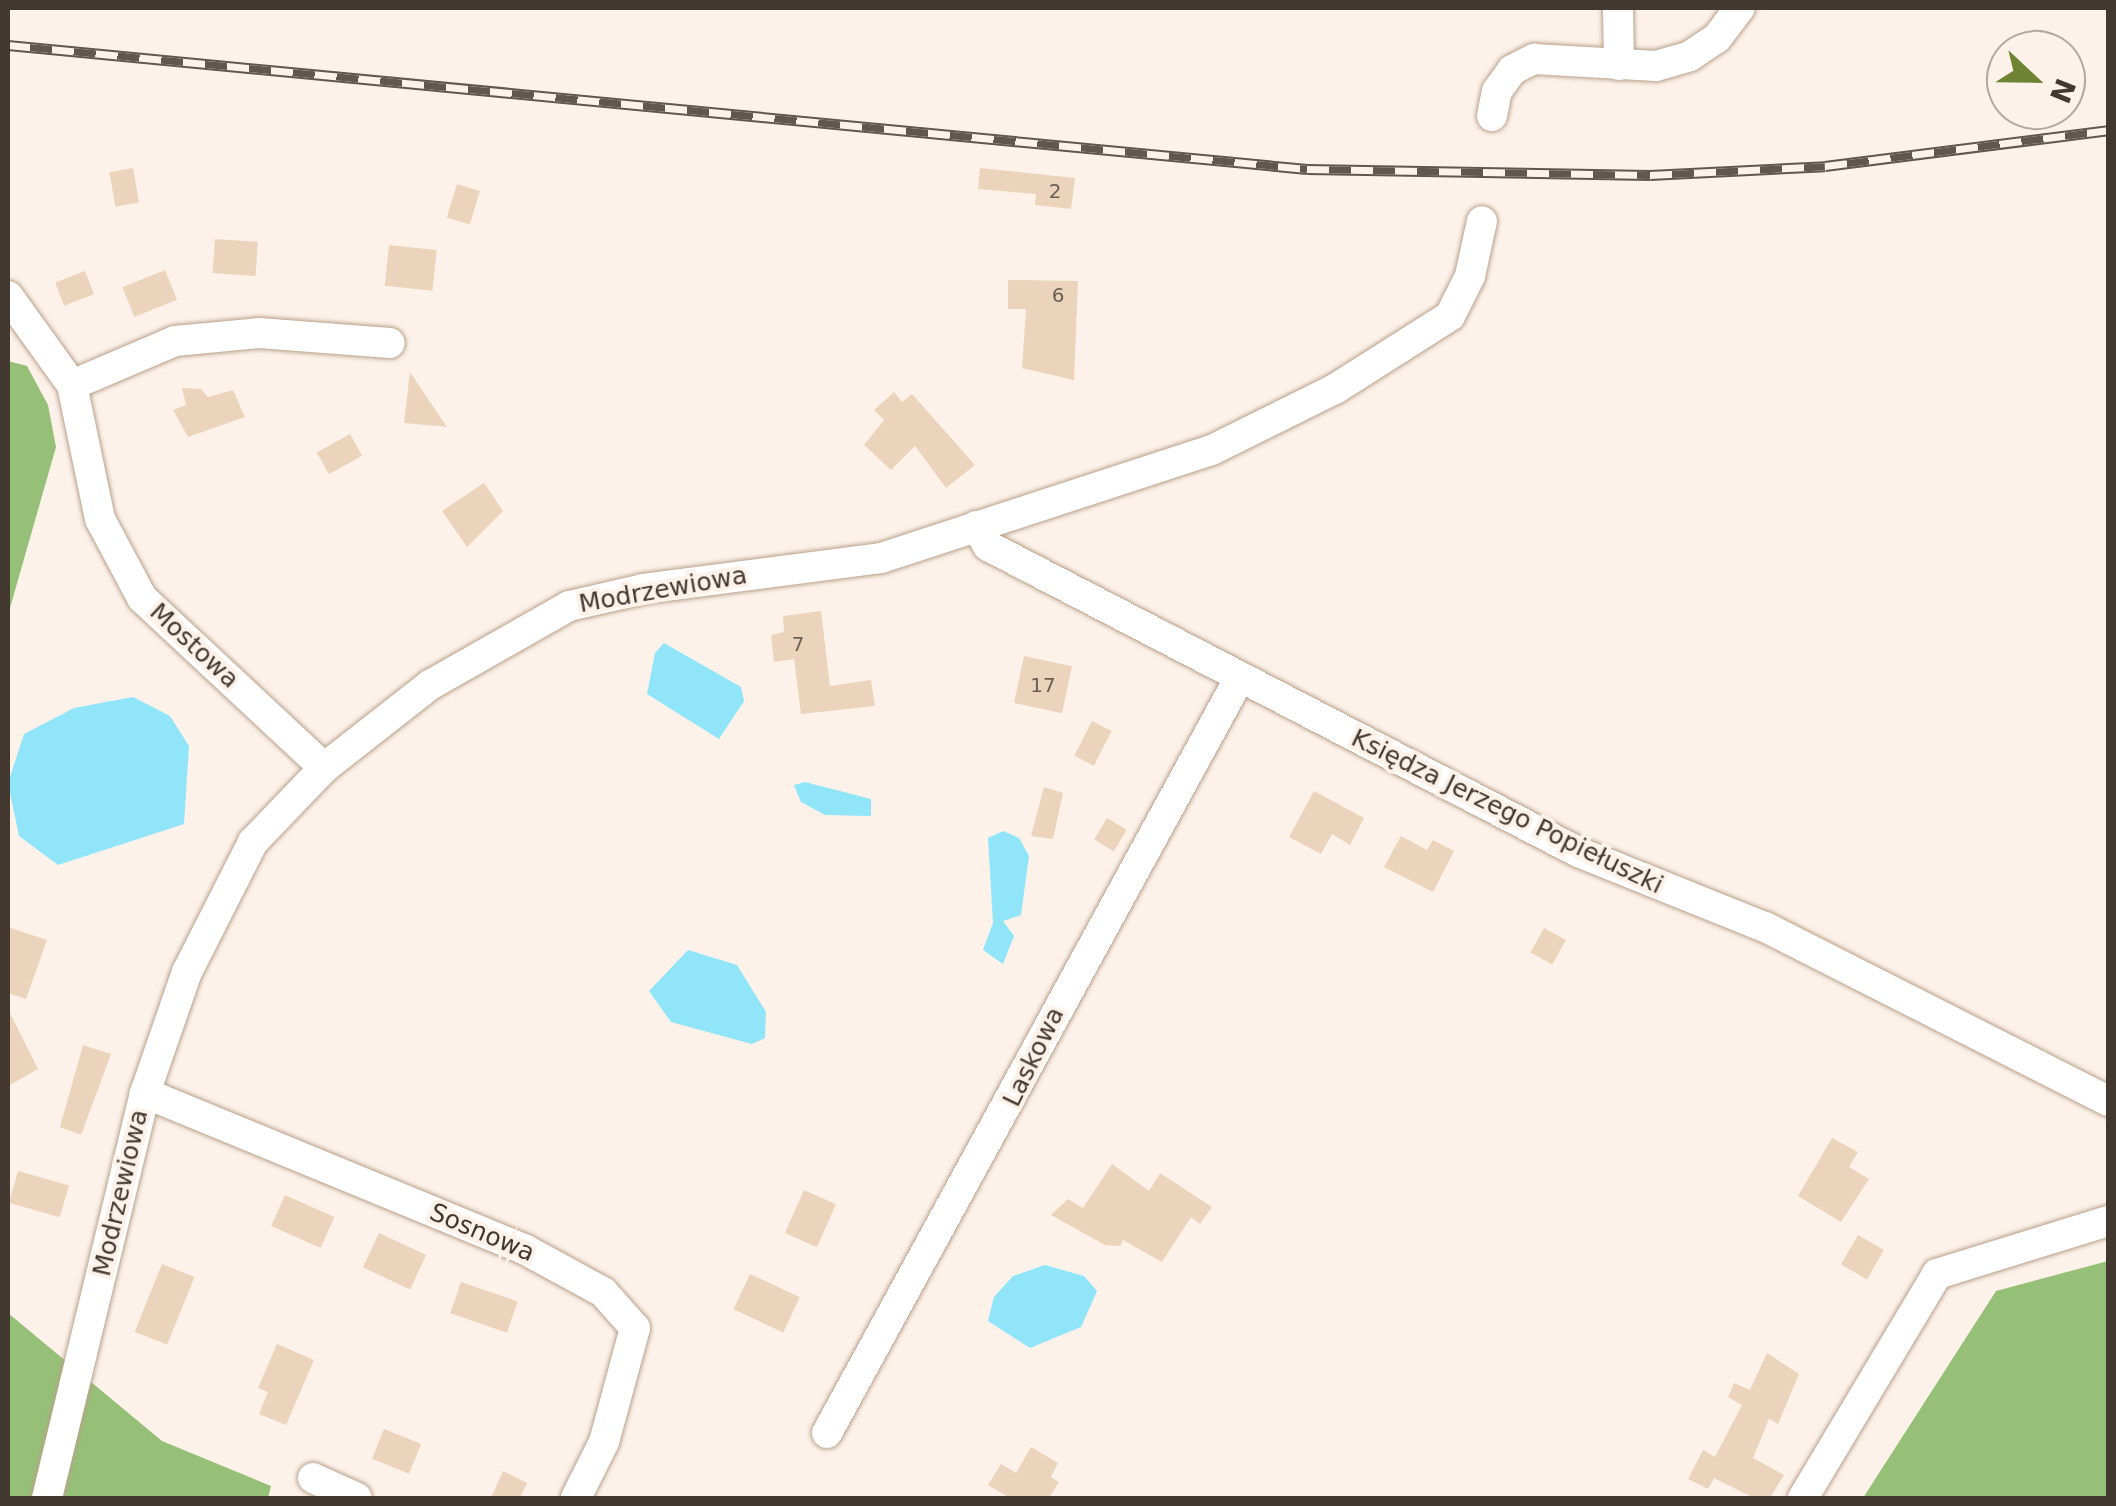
<!DOCTYPE html>
<meta charset="utf-8">
<style>
body{margin:0}
#map{position:relative;width:2116px;height:1506px;overflow:hidden;background:#fcf2e9;font-family:"DejaVu Sans",sans-serif}
div>[style]{position:absolute}
[style*='--x']{left:calc(var(--x)*1px);top:calc(var(--y)*1px);width:calc(var(--w)*1px);rotate:calc(var(--a)*1deg)}
.forest>*{inset:0;background:#96c077}
.water>*{inset:0;background:#90e5f9}
.building>*{inset:0;background:#ecd3bc;transform-origin:0 0}
.roads{filter:drop-shadow(0 0 2px #b8a08a) drop-shadow(0 0 2px #b8a08a)}
.minor>*{height:30px;margin:-15px;padding:0 15px;transform-origin:15px;border-radius:15px;background:#fff}
.rail>*{height:11px;margin-top:-5.5px;transform-origin:0;background:repeating-linear-gradient(90deg,#fcf2e9 0 22px,#61574e 0 44px);box-sizing:border-box;border-block:2px solid #61574e}
span{translate:-50% -50%;white-space:nowrap;text-align:center;line-height:1.15;-webkit-text-stroke:8px #fcf2e9;paint-order:stroke}
.number-label{font-size:20px;color:#6c5f52}
.number-label span{-webkit-text-stroke-width:0}
.street-label{font-size:25px;color:#42382f}
.frame{position:absolute;inset:0;border:10px solid #42382f;pointer-events:none}
.north{position:absolute;left:1986px;top:30px;width:100px;height:100px;box-sizing:border-box;background:#fcf2e9;border:2px solid #b2a89f;border-radius:50%;rotate:112deg;font-size:28px;font-weight:700;line-height:40px;text-align:center;color:#42382f}
.north::after{content:'';display:block;margin:auto;width:35px;height:45px;background:#6f8334;clip-path:polygon(50% 0,100% 100%,50% 72%,0 100%)}
</style>
<div id="map">
<div class="forest">
<i style="clip-path:polygon(8px 361px,27px 366px,48px 405px,56px 447px,8px 615px)"></i>
<i style="clip-path:polygon(2108px 1261px,2108px 1498px,1863px 1498px,1996px 1291px)"></i>
<i style="clip-path:polygon(8px 1313px,162px 1441px,271px 1486px,268px 1498px,8px 1498px)"></i>
</div>
<div class="water">
<i style="clip-path:polygon(664px 643px,741px 687px,744px 701px,719px 739px,647px 694px,655px 653px)"></i>
<i style="clip-path:polygon(133px 697px,170px 716px,189px 746px,184px 824px,58px 865px,19px 836px,8px 783px,24px 734px,74px 708px)"></i>
<i style="clip-path:polygon(805px 782px,871px 799px,871px 816px,825px 815px,801px 802px,794px 785px)"></i>
<i style="clip-path:polygon(1003px 831px,1019px 838px,1029px 856px,1021px 915px,1003px 921px,1014px 936px,1003px 964px,983px 950px,993px 923px,988px 838px)"></i>
<i style="clip-path:polygon(688px 950px,737px 965px,766px 1012px,765px 1038px,752px 1044px,671px 1022px,649px 991px)"></i>
<i style="clip-path:polygon(1045px 1265px,1084px 1276px,1097px 1291px,1081px 1327px,1030px 1348px,988px 1321px,994px 1297px,1013px 1276px)"></i>
</div>
<div class="building">
<i style="left:133px;top:168px;width:35px;height:24px;rotate:80deg"></i>
<i style="clip-path:polygon(980px 168px,1075px 178px,1071px 209px,1035px 205px,1036px 194px,978px 189px)"></i>
<i style="left:457px;top:184px;width:24px;height:35px;rotate:17deg"></i>
<i style="left:215px;top:239px;width:43px;height:34px;rotate:4deg"></i>
<i style="left:389px;top:245px;width:48px;height:41px;rotate:6deg"></i>
<i style="left:165px;top:270px;width:32px;height:46px;rotate:68deg"></i>
<i style="left:85px;top:271px;width:25px;height:32px;rotate:69deg"></i>
<i style="clip-path:polygon(1008px 280px,1078px 281px,1074px 380px,1022px 368px,1026px 309px,1008px 309px)"></i>
<i style="clip-path:polygon(410px 372px,428px 399px,447px 427px,404px 423px)"></i>
<i style="clip-path:polygon(182px 388px,201px 389px,208px 397px,233px 390px,245px 417px,188px 437px,173px 410px,186px 405px)"></i>
<i style="clip-path:polygon(894px 392px,902px 402px,912px 394px,975px 465px,946px 488px,915px 446px,891px 470px,864px 445px,884px 420px,874px 410px)"></i>
<i style="left:350px;top:434px;width:25px;height:38px;rotate:61deg"></i>
<i style="clip-path:polygon(484px 483px,503px 511px,467px 547px,442px 511px)"></i>
<i style="clip-path:polygon(821px 611px,830px 686px,871px 680px,875px 706px,801px 714px,794px 659px,774px 662px,771px 635px,784px 632px,783px 616px)"></i>
<i style="left:1024px;top:656px;width:49px;height:48px;rotate:12deg"></i>
<i style="left:1092px;top:721px;width:22px;height:39px;rotate:27deg"></i>
<i style="clip-path:polygon(1044px 787px,1063px 793px,1053px 839px,1031px 836px)"></i>
<i style="clip-path:polygon(1314px 791px,1364px 818px,1350px 845px,1332px 834px,1321px 854px,1289px 837px)"></i>
<i style="left:1107px;top:818px;width:23px;height:25px;rotate:31deg"></i>
<i style="clip-path:polygon(1401px 836px,1427px 850px,1433px 840px,1454px 851px,1433px 892px,1384px 867px)"></i>
<i style="clip-path:polygon(8px 927px,47px 940px,26px 999px,8px 993px)"></i>
<i style="left:1544px;top:928px;width:25px;height:28px;rotate:29deg"></i>
<i style="clip-path:polygon(8px 1009px,38px 1069px,8px 1086px)"></i>
<i style="clip-path:polygon(83px 1045px,111px 1054px,81px 1135px,60px 1127px)"></i>
<i style="clip-path:polygon(1832px 1138px,1858px 1152px,1849px 1167px,1869px 1179px,1841px 1222px,1798px 1196px)"></i>
<i style="clip-path:polygon(1112px 1164px,1149px 1191px,1160px 1173px,1212px 1207px,1200px 1224px,1191px 1217px,1162px 1262px,1123px 1240px,1120px 1246px,1105px 1245px,1051px 1215px,1068px 1199px,1083px 1208px)"></i>
<i style="left:18px;top:1171px;width:53px;height:33px;rotate:16deg"></i>
<i style="left:804px;top:1190px;width:35px;height:47px;rotate:24deg"></i>
<i style="left:285px;top:1195px;width:54px;height:34px;rotate:24deg"></i>
<i style="left:379px;top:1233px;width:52px;height:38px;rotate:25deg"></i>
<i style="left:1858px;top:1235px;width:30px;height:34px;rotate:30deg"></i>
<i style="left:162px;top:1264px;width:35px;height:73px;rotate:22deg"></i>
<i style="left:750px;top:1274px;width:55px;height:39px;rotate:25deg"></i>
<i style="left:461px;top:1282px;width:60px;height:33px;rotate:19deg"></i>
<i style="clip-path:polygon(277px 1344px,314px 1360px,286px 1425px,259px 1414px,268px 1392px,258px 1388px)"></i>
<i style="clip-path:polygon(1767px 1353px,1799px 1374px,1778px 1424px,1769px 1419px,1753px 1458px,1784px 1475px,1770px 1498px,1754px 1498px,1714px 1478px,1708px 1489px,1688px 1479px,1703px 1450px,1715px 1457px,1742px 1405px,1728px 1397px,1734px 1383px,1750px 1390px)"></i>
<i style="left:384px;top:1429px;width:40px;height:32px;rotate:22deg"></i>
<i style="clip-path:polygon(1031px 1447px,1058px 1463px,1051px 1477px,1059px 1482px,1049px 1498px,1010px 1498px,988px 1485px,1001px 1464px,1016px 1473px)"></i>
<i style="clip-path:polygon(503px 1471px,527px 1483px,520px 1498px,491px 1498px)"></i>
</div>
<div class="roads">
<div class="minor">
<i style="--x:1618;--y:8;--w:57;--a:89"></i>
<i style="--x:1492;--y:116;--w:25;--a:-79"></i>
<i style="--x:1497;--y:91;--w:26;--a:-54"></i>
<i style="--x:1512;--y:70;--w:25;--a:-27"></i>
<i style="--x:1534;--y:59;--w:122;--a:3.3"></i>
<i style="--x:1656;--y:66;--w:35;--a:-16"></i>
<i style="--x:1690;--y:56;--w:32;--a:-34"></i>
<i style="--x:1717;--y:38;--w:38;--a:-53"></i>
<i style="--x:8;--y:296;--w:110;--a:54.3"></i>
<i style="--x:72;--y:385;--w:137;--a:78.2"></i>
<i style="--x:100;--y:519;--w:89;--a:62"></i>
<i style="--x:142;--y:598;--w:249;--a:43"></i>
<i style="--x:72;--y:385;--w:112;--a:-23.1"></i>
<i style="--x:175;--y:341;--w:84;--a:-5.4"></i>
<i style="--x:259;--y:333;--w:131;--a:4.4"></i>
<i style="--x:976;--y:526;--w:23;--a:59"></i>
<i style="--x:988;--y:546;--w:665;--a:27.41"></i>
<i style="--x:1578;--y:852;--w:201;--a:21.9"></i>
<i style="--x:1765;--y:927;--w:385;--a:26.9"></i>
<i style="--x:145;--y:1093;--w:410;--a:22.4"></i>
<i style="--x:524;--y:1249;--w:90;--a:28.6"></i>
<i style="--x:603;--y:1292;--w:48;--a:48.4"></i>
<i style="--x:635;--y:1328;--w:118;--a:105.2"></i>
<i style="--x:604;--y:1442;--w:63;--a:116.6"></i>
<i style="--x:827;--y:1433;--w:859;--a:-61.35"></i>
<i style="--x:313;--y:1478;--w:48;--a:24.4"></i>
<i style="--x:47;--y:1498;--w:417;--a:-76.4"></i>
<i style="--x:145;--y:1093;--w:128;--a:-70.9"></i>
<i style="--x:187;--y:972;--w:146;--a:-63.1"></i>
<i style="--x:253;--y:842;--w:103;--a:-46.2"></i>
<i style="--x:324;--y:768;--w:135;--a:-38.1"></i>
<i style="--x:430;--y:685;--w:160;--a:-29.6"></i>
<i style="--x:569;--y:606;--w:76;--a:-12.9"></i>
<i style="--x:643;--y:589;--w:240;--a:-7.4"></i>
<i style="--x:881;--y:558;--w:348;--a:-18.1"></i>
<i style="--x:1212;--y:450;--w:137;--a:-26.4"></i>
<i style="--x:1335;--y:389;--w:136;--a:-32.4"></i>
<i style="--x:1450;--y:316;--w:45;--a:-63.4"></i>
<i style="--x:1470;--y:276;--w:56;--a:-77.7"></i>
<i style="--x:1803;--y:1498;--w:261;--a:-59.1"></i>
<i style="--x:1937;--y:1274;--w:179;--a:-17.2"></i>
</div>
</div>
<div class="rail">
<i style="--x:8;--y:45;--w:1305;--a:5.45"></i>
<i style="--x:1307;--y:169;--w:343;--a:1"></i>
<i style="--x:1650;--y:175;--w:175;--a:-2.9"></i>
<i style="--x:1825;--y:166;--w:285;--a:-7.2"></i>
</div>
<div class="number-label">
<span style="left:1055px;top:191px">2</span>
<span style="left:1058px;top:295px">6</span>
<span style="left:798px;top:644px">7</span>
<span style="left:1043px;top:685px">17</span>
</div>
<div class="street-label">
<span style="left:663px;top:590px;rotate:-10deg">Modrzewiowa</span>
<span style="left:194px;top:646px;rotate:43deg">Mostowa</span>
<span style="left:1507px;top:812px;rotate:26deg">Księdza Jerzego Popiełuszki</span>
<span style="left:1034px;top:1057px;rotate:-64deg">Laskowa</span>
<span style="left:121px;top:1193px;rotate:-77deg">Modrzewiowa</span>
<span style="left:482px;top:1233px;rotate:23deg">Sosnowa</span>
</div>
<div class="frame"></div>
<div class="north">N</div>
</div>
